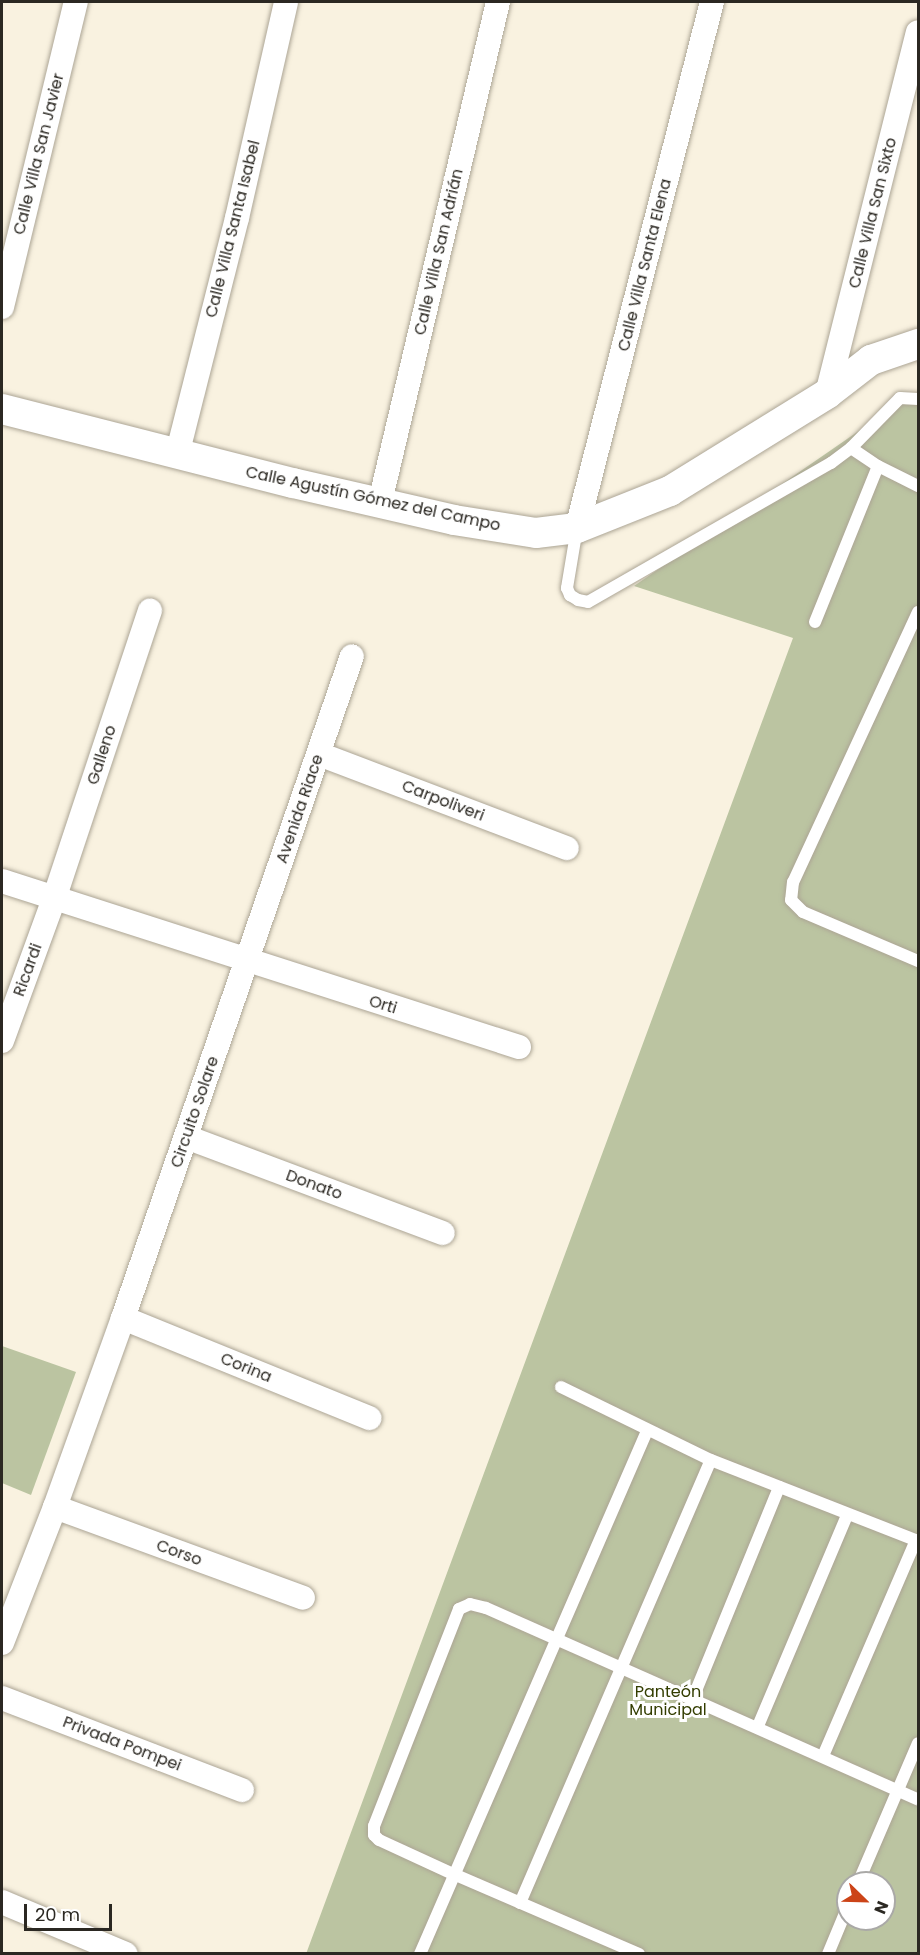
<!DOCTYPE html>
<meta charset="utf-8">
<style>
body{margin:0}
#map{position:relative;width:920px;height:1955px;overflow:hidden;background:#f9f2e0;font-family:Poppins,sans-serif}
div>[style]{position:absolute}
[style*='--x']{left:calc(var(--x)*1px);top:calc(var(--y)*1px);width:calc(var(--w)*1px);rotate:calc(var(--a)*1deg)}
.green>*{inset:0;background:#bbc4a1}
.roads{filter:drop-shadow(0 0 2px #aca595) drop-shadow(0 0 2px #aca595)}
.service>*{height:12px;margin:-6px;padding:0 6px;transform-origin:6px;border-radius:6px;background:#fff}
.minor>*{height:24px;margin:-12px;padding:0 12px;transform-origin:12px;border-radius:12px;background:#fff}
.tertiary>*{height:30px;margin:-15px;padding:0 15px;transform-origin:15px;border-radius:15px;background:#fff}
span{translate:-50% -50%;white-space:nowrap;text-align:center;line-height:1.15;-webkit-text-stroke:6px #fff;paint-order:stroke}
.street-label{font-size:16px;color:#2b2822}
.park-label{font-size:16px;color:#333d00}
.frame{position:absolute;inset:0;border:3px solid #2b2822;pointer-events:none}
.north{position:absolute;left:836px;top:1871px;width:60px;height:60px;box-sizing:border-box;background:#fff;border:2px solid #aaa9a7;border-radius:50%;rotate:113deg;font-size:16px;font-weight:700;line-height:24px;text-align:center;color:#2b2822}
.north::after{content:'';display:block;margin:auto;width:21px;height:27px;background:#cc4418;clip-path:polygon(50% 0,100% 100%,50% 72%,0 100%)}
.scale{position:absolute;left:24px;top:1904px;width:88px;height:27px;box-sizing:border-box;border:3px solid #2b2822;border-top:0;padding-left:8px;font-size:18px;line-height:21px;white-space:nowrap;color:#2b2822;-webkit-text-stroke:4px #fff;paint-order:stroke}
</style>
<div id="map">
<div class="green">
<i style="clip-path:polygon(evenodd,918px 395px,918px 1953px,306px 1954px,793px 638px,634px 586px,905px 399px,918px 395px,848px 1883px,884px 1883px,884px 1919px,848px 1919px,848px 1883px)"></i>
<i style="clip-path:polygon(2px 1346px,76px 1372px,31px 1495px,2px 1483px)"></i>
</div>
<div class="roads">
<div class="service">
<i style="--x:851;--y:448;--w:32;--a:34"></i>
<i style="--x:878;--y:466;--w:45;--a:26.6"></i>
<i style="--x:577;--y:528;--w:61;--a:99.5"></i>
<i style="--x:567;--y:588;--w:8;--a:67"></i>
<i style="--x:570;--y:595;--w:9;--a:32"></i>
<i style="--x:578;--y:600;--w:10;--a:11"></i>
<i style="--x:588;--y:602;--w:280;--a:-29.8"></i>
<i style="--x:831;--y:463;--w:25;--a:-37"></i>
<i style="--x:851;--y:448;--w:70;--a:-45.6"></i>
<i style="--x:900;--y:398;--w:18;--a:3"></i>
<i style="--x:918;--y:612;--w:298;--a:114.8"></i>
<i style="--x:793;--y:882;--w:18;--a:96"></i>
<i style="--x:791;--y:900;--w:17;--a:45"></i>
<i style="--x:803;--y:912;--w:125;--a:23.1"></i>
<i style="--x:815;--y:622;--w:168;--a:-68"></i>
<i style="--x:561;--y:1387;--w:167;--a:26"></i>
<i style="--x:711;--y:1460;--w:222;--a:21.4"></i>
<i style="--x:693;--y:1698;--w:228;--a:-67.8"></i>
<i style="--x:758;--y:1726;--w:229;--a:-67.1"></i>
<i style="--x:823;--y:1756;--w:235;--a:-66.7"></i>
<i style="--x:858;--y:1883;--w:152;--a:-66.8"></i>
<i style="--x:520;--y:1903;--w:482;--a:-66.7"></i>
<i style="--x:420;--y:1954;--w:570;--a:-66.54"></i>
<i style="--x:639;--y:1954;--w:202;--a:-156.7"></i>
<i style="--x:453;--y:1874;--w:81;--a:-155.3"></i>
<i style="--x:379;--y:1840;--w:7;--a:-135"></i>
<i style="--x:374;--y:1835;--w:9;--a:-90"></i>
<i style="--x:374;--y:1826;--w:233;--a:-68.6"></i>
<i style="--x:459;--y:1609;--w:12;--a:-24"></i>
<i style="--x:470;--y:1604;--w:16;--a:14"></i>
<i style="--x:486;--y:1608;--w:472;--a:23.9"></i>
<i style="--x:828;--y:1954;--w:52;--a:-67.4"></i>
</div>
<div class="minor">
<i style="--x:2;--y:307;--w:314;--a:-76.4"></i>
<i style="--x:827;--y:394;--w:373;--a:-75.9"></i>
<i style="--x:177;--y:455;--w:244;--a:-75.8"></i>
<i style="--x:237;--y:218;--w:221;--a:-77.2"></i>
<i style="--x:380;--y:502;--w:514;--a:-76.72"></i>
<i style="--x:577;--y:528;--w:543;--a:-75.61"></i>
<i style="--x:319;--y:754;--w:265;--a:20.8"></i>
<i style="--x:2;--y:881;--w:543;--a:17.8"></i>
<i style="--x:2;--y:1041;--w:151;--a:-69.9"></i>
<i style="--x:54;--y:899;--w:304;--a:-71.6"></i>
<i style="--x:186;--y:1137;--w:274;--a:20.5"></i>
<i style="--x:123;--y:1318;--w:266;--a:22.1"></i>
<i style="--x:55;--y:1507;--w:264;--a:20.1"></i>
<i style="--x:2;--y:1643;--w:146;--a:-68.7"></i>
<i style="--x:55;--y:1507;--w:201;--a:-70.2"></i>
<i style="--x:123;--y:1318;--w:700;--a:-70.92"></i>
<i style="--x:2;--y:1698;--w:257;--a:21"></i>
<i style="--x:2;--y:1902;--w:134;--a:22.8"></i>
</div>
<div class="tertiary">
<i style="--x:2;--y:409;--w:300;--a:14.3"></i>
<i style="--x:293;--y:483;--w:165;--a:12.9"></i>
<i style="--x:454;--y:520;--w:83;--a:9"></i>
<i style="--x:536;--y:533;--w:41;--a:-7"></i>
<i style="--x:577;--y:528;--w:100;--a:-21.7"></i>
<i style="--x:670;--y:491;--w:185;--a:-31.7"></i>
<i style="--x:827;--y:394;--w:56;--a:-37.7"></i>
<i style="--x:871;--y:360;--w:50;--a:-18.8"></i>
</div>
</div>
<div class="street-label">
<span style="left:39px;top:154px;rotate:-76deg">Calle Villa San Javier</span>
<span style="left:873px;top:213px;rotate:-76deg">Calle Villa San Sixto</span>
<span style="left:233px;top:229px;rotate:-76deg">Calle Villa Santa Isabel</span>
<span style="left:439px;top:252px;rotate:-77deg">Calle Villa San Adrián</span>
<span style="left:645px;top:265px;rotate:-76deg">Calle Villa Santa Elena</span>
<span style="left:373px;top:499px;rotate:12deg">Calle Agustín Gómez del Campo</span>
<span style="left:102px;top:755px;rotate:-72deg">Galleno</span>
<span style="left:443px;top:801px;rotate:21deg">Carpoliveri</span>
<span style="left:300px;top:809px;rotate:-71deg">Avenida Riace</span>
<span style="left:28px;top:970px;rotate:-70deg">Ricardi</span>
<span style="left:383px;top:1005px;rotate:17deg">Orti</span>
<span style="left:195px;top:1112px;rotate:-71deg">Circuito Solare</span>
<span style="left:314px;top:1185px;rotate:20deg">Donato</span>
<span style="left:246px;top:1368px;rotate:22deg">Corina</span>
<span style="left:179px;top:1553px;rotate:20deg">Corso</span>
<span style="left:122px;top:1744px;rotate:21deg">Privada Pompei</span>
</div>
<div class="park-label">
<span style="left:668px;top:1701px">Panteón<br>Municipal</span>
</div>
<div class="frame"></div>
<div class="north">N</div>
<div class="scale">20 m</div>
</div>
